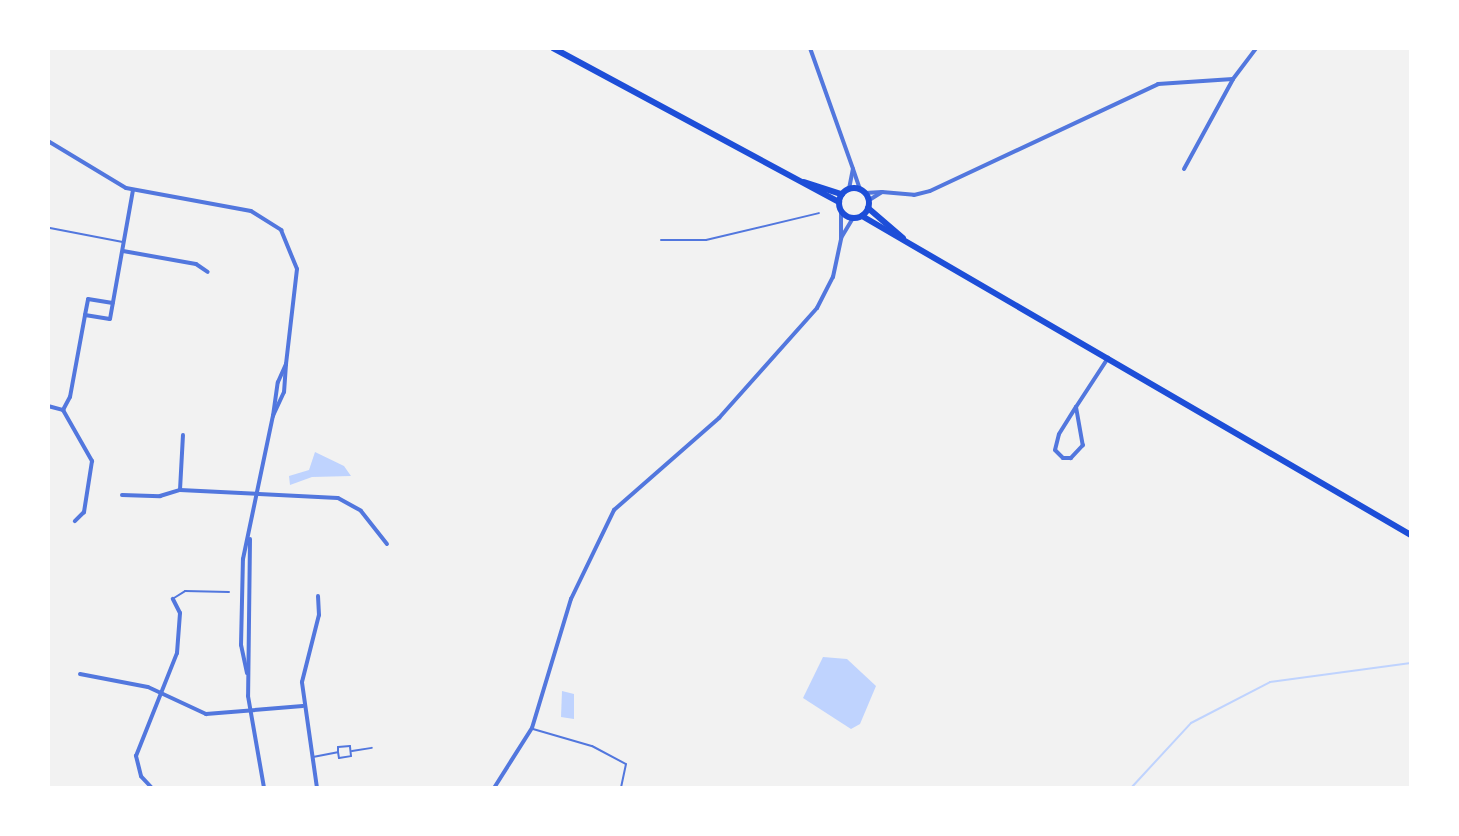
<!DOCTYPE html>
<style>
body{margin:0}
#map{position:relative;width:1459px;height:836px;overflow:hidden;background:#f2f2f2;font-family:"Public Sans",sans-serif}
div>[style]{position:absolute}
[style*='--x']{left:calc(var(--x)*1px);top:calc(var(--y)*1px);width:calc(var(--w)*1px);rotate:calc(var(--a)*1deg)}
.water>*{inset:0;background:#bfd3fe}
.stream>*{height:2px;margin:-1px;padding:0 1px;transform-origin:1px;border-radius:1px;background:#bfd3fe}
.service>*{height:2px;margin:-1px;padding:0 1px;transform-origin:1px;border-radius:1px;background:#5277de}
.minor>*{height:4px;margin:-2px;padding:0 2px;transform-origin:2px;border-radius:2px;background:#5277de}
.secondary>*{height:6px;margin:-3px;padding:0 3px;transform-origin:3px;border-radius:3px;background:#1d4ed8}
.secondary>.ring{margin:-3px;padding:0;box-sizing:content-box;background:none;border:6px solid #1d4ed8;border-radius:50%}
span{translate:-50% -50%;white-space:nowrap;text-align:center;line-height:1.15;-webkit-text-stroke:6px #fff;paint-order:stroke}
.frame{position:absolute;inset:0;border:50px solid #fff;pointer-events:none}
</style>
<div id="map">
<div class="water">
<i style="clip-path:polygon(315px 452px,344px 466px,351px 476px,312px 477px,290px 485px,289px 476px,309px 470px)"></i>
<i style="clip-path:polygon(823px 657px,847px 659px,876px 686px,860px 724px,851px 729px,803px 698px)"></i>
<i style="clip-path:polygon(562px 691px,574px 694px,574px 719px,561px 717px)"></i>
</div>
<div class="stream">
<i style="--x:1131;--y:788;--w:88;--a:-47.3"></i>
<i style="--x:1191;--y:723;--w:89;--a:-27.4"></i>
<i style="--x:1270;--y:682;--w:142;--a:-7.7"></i>
</div>
<div class="service">
<i style="--x:50;--y:228;--w:74;--a:10.9"></i>
<i style="--x:661;--y:240;--w:45;--a:0"></i>
<i style="--x:706;--y:240;--w:116;--a:-13.4"></i>
<i style="--x:174;--y:598;--w:13;--a:-32"></i>
<i style="--x:185;--y:591;--w:44;--a:1.3"></i>
<i style="--x:533;--y:729;--w:61;--a:16.1"></i>
<i style="--x:592;--y:746;--w:38;--a:28"></i>
<i style="--x:626;--y:764;--w:25;--a:102"></i>
<i style="--x:352;--y:751;--w:20;--a:-9"></i>
<i style="--x:313;--y:757;--w:25;--a:-11"></i>
<i style="--x:338;--y:752;--w:6;--a:81"></i>
<i style="--x:339;--y:758;--w:12;--a:-9"></i>
<i style="--x:351;--y:756;--w:10;--a:-96"></i>
<i style="--x:350;--y:746;--w:12;--a:175"></i>
<i style="--x:338;--y:747;--w:5;--a:90"></i>
</div>
<div class="minor">
<i style="--x:810;--y:48;--w:128;--a:70.4"></i>
<i style="--x:48;--y:141;--w:91;--a:31.1"></i>
<i style="--x:126;--y:188;--w:127;--a:10.4"></i>
<i style="--x:251;--y:211;--w:36;--a:32"></i>
<i style="--x:281;--y:230;--w:42;--a:67.7"></i>
<i style="--x:297;--y:269;--w:96;--a:96.6"></i>
<i style="--x:1184;--y:169;--w:102;--a:-61.4"></i>
<i style="--x:849;--y:189;--w:20;--a:-79"></i>
<i style="--x:853;--y:169;--w:21;--a:71"></i>
<i style="--x:882;--y:192;--w:32;--a:5"></i>
<i style="--x:914;--y:195;--w:16;--a:-14"></i>
<i style="--x:930;--y:191;--w:252;--a:-25.1"></i>
<i style="--x:1158;--y:84;--w:75;--a:-3.8"></i>
<i style="--x:1233;--y:79;--w:39;--a:-53"></i>
<i style="--x:865;--y:193;--w:17;--a:-3"></i>
<i style="--x:882;--y:192;--w:15;--a:148"></i>
<i style="--x:841;--y:211;--w:27;--a:90"></i>
<i style="--x:841;--y:238;--w:23;--a:-59"></i>
<i style="--x:123;--y:251;--w:74;--a:10.1"></i>
<i style="--x:196;--y:264;--w:14;--a:34"></i>
<i style="--x:85;--y:315;--w:16;--a:-79"></i>
<i style="--x:88;--y:299;--w:25;--a:9"></i>
<i style="--x:286;--y:364;--w:28;--a:94"></i>
<i style="--x:284;--y:392;--w:26;--a:115"></i>
<i style="--x:273;--y:416;--w:34;--a:-82"></i>
<i style="--x:278;--y:382;--w:20;--a:-66"></i>
<i style="--x:48;--y:406;--w:16;--a:15"></i>
<i style="--x:63;--y:410;--w:59;--a:60.4"></i>
<i style="--x:92;--y:461;--w:52;--a:98.9"></i>
<i style="--x:84;--y:512;--w:13;--a:135"></i>
<i style="--x:1076;--y:407;--w:39;--a:80"></i>
<i style="--x:1083;--y:445;--w:18;--a:133"></i>
<i style="--x:1071;--y:458;--w:8;--a:180"></i>
<i style="--x:1063;--y:458;--w:11;--a:-135"></i>
<i style="--x:1055;--y:450;--w:16;--a:-76"></i>
<i style="--x:1059;--y:434;--w:32;--a:-58"></i>
<i style="--x:1076;--y:407;--w:59;--a:-56.9"></i>
<i style="--x:63;--y:410;--w:15;--a:-62"></i>
<i style="--x:70;--y:397;--w:83;--a:-79.6"></i>
<i style="--x:85;--y:315;--w:25;--a:9"></i>
<i style="--x:110;--y:319;--w:131;--a:-79.9"></i>
<i style="--x:180;--y:490;--w:55;--a:-86.9"></i>
<i style="--x:122;--y:495;--w:38;--a:2"></i>
<i style="--x:160;--y:496;--w:21;--a:-17"></i>
<i style="--x:180;--y:490;--w:158;--a:2.9"></i>
<i style="--x:338;--y:498;--w:26;--a:29"></i>
<i style="--x:361;--y:511;--w:42;--a:51.8"></i>
<i style="--x:250;--y:539;--w:157;--a:90.7"></i>
<i style="--x:248;--y:696;--w:93;--a:80.1"></i>
<i style="--x:247;--y:673;--w:29;--a:-102"></i>
<i style="--x:241;--y:645;--w:86;--a:-88.7"></i>
<i style="--x:243;--y:559;--w:146;--a:-78.2"></i>
<i style="--x:80;--y:674;--w:69;--a:10.8"></i>
<i style="--x:148;--y:687;--w:64;--a:25"></i>
<i style="--x:206;--y:714;--w:97;--a:-4.7"></i>
<i style="--x:152;--y:788;--w:16;--a:-133"></i>
<i style="--x:141;--y:776;--w:21;--a:-104"></i>
<i style="--x:136;--y:756;--w:111;--a:-68.3"></i>
<i style="--x:177;--y:653;--w:40;--a:-85.7"></i>
<i style="--x:180;--y:613;--w:16;--a:-117"></i>
<i style="--x:317;--y:788;--w:107;--a:-98.1"></i>
<i style="--x:302;--y:682;--w:69;--a:-75.8"></i>
<i style="--x:319;--y:615;--w:19;--a:-93"></i>
<i style="--x:494;--y:788;--w:71;--a:-57.7"></i>
<i style="--x:532;--y:728;--w:135;--a:-73.2"></i>
<i style="--x:571;--y:599;--w:99;--a:-64.2"></i>
<i style="--x:614;--y:510;--w:140;--a:-41.2"></i>
<i style="--x:719;--y:418;--w:147;--a:-48.3"></i>
<i style="--x:817;--y:308;--w:35;--a:-63"></i>
<i style="--x:833;--y:277;--w:40;--a:-78"></i>
</div>
<div class="secondary">
<i style="--x:553;--y:48;--w:325;--a:28.3"></i>
<i style="--x:804;--y:182;--w:40;--a:18"></i>
<i class="ring" style="left:839px;top:188px;width:24px;height:24px"></i>
<i style="--x:868;--y:208;--w:46;--a:40.6"></i>
<i style="--x:862;--y:216;--w:635;--a:30.16"></i>
</div>
<div class="frame"></div>
</div>
